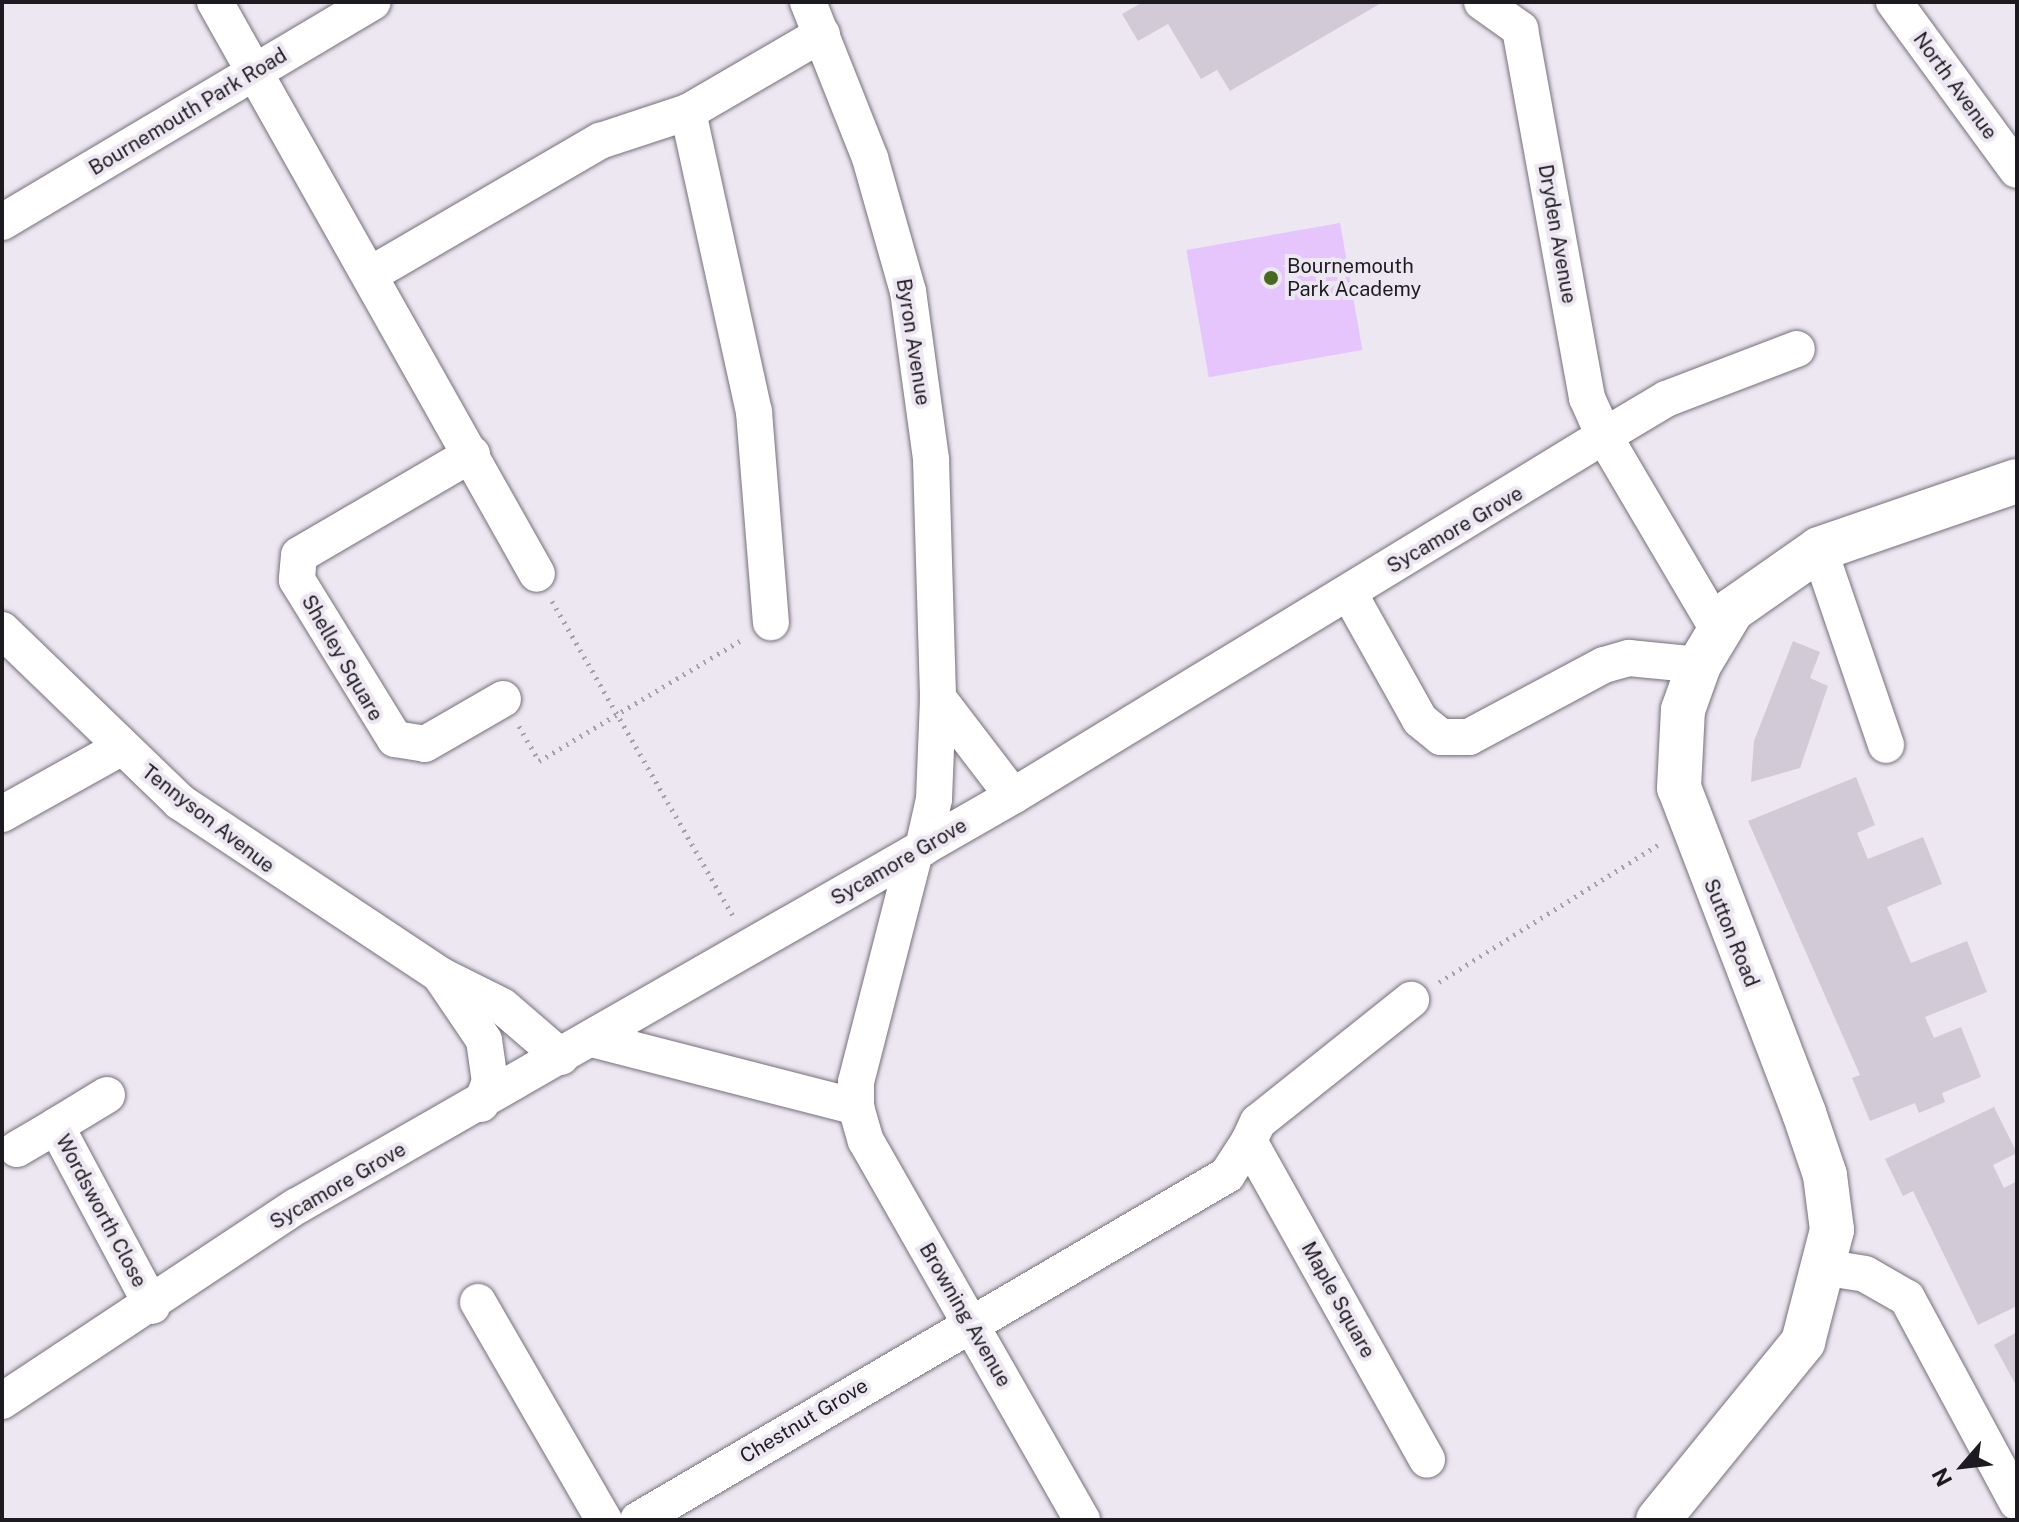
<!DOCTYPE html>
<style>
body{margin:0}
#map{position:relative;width:2019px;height:1522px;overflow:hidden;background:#ede7f2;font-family:"Public Sans",sans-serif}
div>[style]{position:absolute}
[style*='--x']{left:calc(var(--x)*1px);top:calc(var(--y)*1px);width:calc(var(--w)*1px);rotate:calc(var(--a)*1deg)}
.green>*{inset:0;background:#e6c5fd;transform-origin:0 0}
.building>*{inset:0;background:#d2cbd7}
.path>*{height:5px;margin-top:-2.5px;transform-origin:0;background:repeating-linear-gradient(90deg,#a6a2aa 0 2px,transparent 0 8px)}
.roads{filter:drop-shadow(0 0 2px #76707a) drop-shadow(0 0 2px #76707a)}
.minor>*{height:36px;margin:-18px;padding:0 18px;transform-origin:18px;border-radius:18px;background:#fff}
.major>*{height:44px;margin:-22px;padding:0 22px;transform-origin:22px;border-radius:22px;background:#fff}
.dots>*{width:22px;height:22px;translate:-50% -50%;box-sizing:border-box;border:4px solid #ede7f2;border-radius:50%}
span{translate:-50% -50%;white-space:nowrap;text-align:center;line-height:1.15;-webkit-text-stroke:8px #ede7f2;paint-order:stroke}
.street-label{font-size:20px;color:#1d1b1f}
.poi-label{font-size:20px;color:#1d1b1f}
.left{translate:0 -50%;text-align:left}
.frame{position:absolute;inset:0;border:4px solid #1d1b1f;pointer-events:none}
.north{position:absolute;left:1923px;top:1426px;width:80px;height:80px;-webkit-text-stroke:6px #ede7f2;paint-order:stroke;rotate:242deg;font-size:22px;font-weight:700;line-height:32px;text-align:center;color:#1d1b1f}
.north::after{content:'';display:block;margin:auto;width:28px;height:36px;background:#1d1b1f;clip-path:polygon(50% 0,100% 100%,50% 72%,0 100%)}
</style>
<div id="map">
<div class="green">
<i style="left:1340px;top:223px;width:129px;height:156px;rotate:80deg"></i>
</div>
<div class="building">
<i style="clip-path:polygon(1143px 2px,1383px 2px,1230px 91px,1217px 70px,1201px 79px,1168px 24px,1138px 41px,1122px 14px)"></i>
<i style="clip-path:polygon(1793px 641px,1820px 652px,1810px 678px,1828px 686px,1800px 768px,1751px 782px,1754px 741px)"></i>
<i style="clip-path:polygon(1856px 777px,1875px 825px,1857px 833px,1868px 859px,1923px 837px,1942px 884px,1887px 907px,1911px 963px,1967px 941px,1987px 992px,1925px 1017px,1934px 1038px,1961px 1027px,1981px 1077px,1942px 1093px,1945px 1102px,1919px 1113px,1915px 1103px,1870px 1121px,1852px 1078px,1860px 1075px,1748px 821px)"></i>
<i style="clip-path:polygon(1994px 1107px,2017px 1153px,1993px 1165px,2004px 1188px,2017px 1181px,2017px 1306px,1978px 1325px,1913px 1191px,1903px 1196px,1885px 1159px)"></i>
<i style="clip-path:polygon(2017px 1332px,2017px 1387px,1994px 1345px)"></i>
</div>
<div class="path">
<i style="--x:552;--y:601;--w:367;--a:60.1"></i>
<i style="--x:519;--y:726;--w:40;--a:60.3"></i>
<i style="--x:539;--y:761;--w:238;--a:-30.9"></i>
<i style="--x:1439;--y:982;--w:262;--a:-32.1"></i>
</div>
<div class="roads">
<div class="minor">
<i style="--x:215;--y:2;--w:656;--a:60.62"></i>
<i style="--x:808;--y:2;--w:168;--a:68.3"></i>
<i style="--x:870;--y:158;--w:138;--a:74.1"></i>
<i style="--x:908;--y:291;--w:171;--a:82.2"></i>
<i style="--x:931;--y:460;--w:238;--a:88.3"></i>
<i style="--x:1482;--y:2;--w:47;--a:35.4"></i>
<i style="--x:1520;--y:29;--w:375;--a:79.7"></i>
<i style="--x:1587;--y:398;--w:42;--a:65.9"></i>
<i style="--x:1604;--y:436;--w:72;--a:-30.8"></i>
<i style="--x:1666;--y:399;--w:140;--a:-20.9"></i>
<i style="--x:1894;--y:2;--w:208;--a:53.8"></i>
<i style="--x:688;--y:112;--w:307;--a:77.6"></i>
<i style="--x:754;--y:412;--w:211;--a:85.4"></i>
<i style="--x:2;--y:222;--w:431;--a:-30.7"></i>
<i style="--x:373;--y:273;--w:263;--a:-30.2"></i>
<i style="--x:600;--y:141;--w:93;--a:-18.2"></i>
<i style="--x:688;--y:112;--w:155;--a:-30.2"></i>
<i style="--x:472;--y:454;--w:200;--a:149.7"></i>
<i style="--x:299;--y:555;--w:25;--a:95"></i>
<i style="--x:297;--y:580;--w:187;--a:58.4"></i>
<i style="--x:395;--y:739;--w:30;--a:9"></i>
<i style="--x:425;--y:744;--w:90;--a:-30"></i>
<i style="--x:1819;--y:549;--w:207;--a:71.1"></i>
<i style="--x:1349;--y:593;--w:145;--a:60.8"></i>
<i style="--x:1420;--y:720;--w:27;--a:39"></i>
<i style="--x:1441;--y:737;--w:28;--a:0"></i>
<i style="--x:1469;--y:737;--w:153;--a:-28.1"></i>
<i style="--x:1604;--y:665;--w:26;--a:-16"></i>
<i style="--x:1629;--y:658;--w:70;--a:5.7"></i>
<i style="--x:2;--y:630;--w:248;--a:44"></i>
<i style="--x:180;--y:802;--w:312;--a:33.6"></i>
<i style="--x:2;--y:814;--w:134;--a:-29.1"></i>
<i style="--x:923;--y:848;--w:50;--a:-77.3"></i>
<i style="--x:934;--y:799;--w:101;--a:-87.7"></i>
<i style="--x:938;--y:698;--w:123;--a:52.6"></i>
<i style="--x:592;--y:1039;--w:273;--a:14.4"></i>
<i style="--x:856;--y:1107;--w:35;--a:74"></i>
<i style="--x:866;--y:1141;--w:436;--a:60.3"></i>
<i style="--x:107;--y:1095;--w:60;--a:148.7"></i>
<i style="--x:56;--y:1126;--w:204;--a:61.9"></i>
<i style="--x:481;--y:1104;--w:24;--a:-68"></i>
<i style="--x:490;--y:1082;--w:42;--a:-98.1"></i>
<i style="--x:484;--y:1040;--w:78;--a:-124.1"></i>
<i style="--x:440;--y:975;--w:69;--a:26.6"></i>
<i style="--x:502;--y:1006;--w:78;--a:40.8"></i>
<i style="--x:856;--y:1107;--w:25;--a:-90"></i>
<i style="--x:856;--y:1082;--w:236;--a:-75.6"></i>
<i style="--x:1249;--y:1141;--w:21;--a:-65"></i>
<i style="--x:1258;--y:1122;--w:196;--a:-38.6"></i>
<i style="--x:17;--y:1149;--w:45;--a:-30.5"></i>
<i style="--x:1828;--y:1268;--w:37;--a:9"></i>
<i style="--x:1865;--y:1274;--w:48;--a:29.7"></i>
<i style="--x:1907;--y:1298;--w:232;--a:61.7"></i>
<i style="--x:478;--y:1302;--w:252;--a:60"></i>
<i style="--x:2;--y:1401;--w:354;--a:-33.5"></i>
<i style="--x:297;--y:1206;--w:825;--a:-29.8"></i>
<i style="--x:1013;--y:796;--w:692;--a:-31.35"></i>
<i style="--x:1604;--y:436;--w:223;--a:59.5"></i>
<i style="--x:638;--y:1520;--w:683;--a:-30.36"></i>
<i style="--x:1227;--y:1175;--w:40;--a:-57.1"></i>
<i style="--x:1249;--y:1141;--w:365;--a:60.8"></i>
</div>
<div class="major">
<i style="--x:1658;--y:1520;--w:230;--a:-50.8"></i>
<i style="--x:1803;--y:1342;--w:116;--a:-75.5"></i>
<i style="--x:1832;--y:1230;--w:55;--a:-97.3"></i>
<i style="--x:1825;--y:1175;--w:65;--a:-108.7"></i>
<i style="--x:1804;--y:1113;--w:348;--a:-111"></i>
<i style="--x:1679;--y:788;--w:78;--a:-87.1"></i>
<i style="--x:1683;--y:710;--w:48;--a:-70.4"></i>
<i style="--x:1699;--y:665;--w:64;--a:-59"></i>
<i style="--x:1732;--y:610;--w:106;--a:-35"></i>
<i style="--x:1819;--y:549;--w:209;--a:-19"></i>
</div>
</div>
<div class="dots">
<i style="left:1271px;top:278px;background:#486920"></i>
</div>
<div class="street-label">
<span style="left:1955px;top:86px;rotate:54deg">North Avenue</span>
<span style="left:188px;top:112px;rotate:-31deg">Bournemouth Park Road</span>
<span style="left:1557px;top:234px;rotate:80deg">Dryden Avenue</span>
<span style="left:913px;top:342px;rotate:81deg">Byron Avenue</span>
<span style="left:1455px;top:530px;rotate:-30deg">Sycamore Grove</span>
<span style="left:342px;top:658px;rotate:60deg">Shelley Square</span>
<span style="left:208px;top:819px;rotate:38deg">Tennyson Avenue</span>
<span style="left:899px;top:862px;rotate:-30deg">Sycamore Grove</span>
<span style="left:1731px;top:933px;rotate:68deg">Sutton Road</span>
<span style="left:338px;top:1186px;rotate:-30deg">Sycamore Grove</span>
<span style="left:101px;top:1211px;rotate:62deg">Wordsworth Close</span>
<span style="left:1338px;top:1300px;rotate:61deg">Maple Square</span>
<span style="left:965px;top:1315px;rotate:60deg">Browning Avenue</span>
<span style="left:804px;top:1421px;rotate:-31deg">Chestnut Grove</span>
</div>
<div class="poi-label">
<span class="left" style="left:1287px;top:278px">Bournemouth<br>Park Academy</span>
</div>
<div class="frame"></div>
<div class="north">N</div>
</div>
